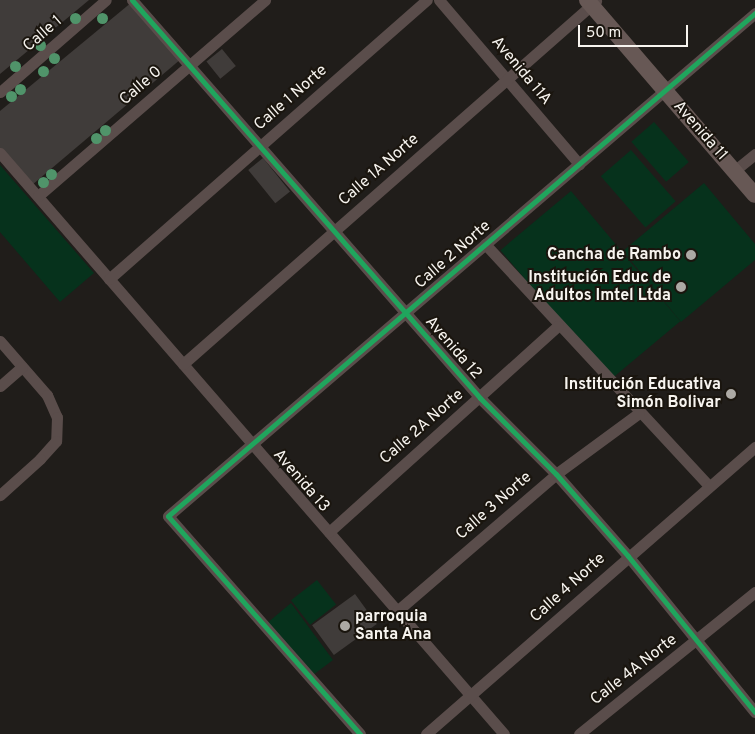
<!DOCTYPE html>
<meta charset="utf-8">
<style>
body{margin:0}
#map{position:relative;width:755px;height:734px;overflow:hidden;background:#201d1a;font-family:Overpass,sans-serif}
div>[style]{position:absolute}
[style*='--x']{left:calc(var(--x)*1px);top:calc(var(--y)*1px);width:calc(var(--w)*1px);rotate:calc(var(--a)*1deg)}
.green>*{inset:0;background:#06321c;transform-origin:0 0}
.building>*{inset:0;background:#403c3a;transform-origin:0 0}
.street>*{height:11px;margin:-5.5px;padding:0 5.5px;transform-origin:5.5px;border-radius:5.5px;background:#5a4d4b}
.secondary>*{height:16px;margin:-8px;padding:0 8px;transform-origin:8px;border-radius:8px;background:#675855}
.cycleway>*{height:5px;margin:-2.5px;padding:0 2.5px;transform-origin:2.5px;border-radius:2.5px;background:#20a55d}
.trees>*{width:11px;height:11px;margin:-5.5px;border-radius:50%;background:#50946a}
.dots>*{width:14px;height:14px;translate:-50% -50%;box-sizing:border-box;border:2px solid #1a150e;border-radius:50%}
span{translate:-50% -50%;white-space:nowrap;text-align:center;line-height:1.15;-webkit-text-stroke:4px #1a150e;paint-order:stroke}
.street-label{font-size:16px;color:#f7f4ef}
.poi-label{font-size:16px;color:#f7f4ef;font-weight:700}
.right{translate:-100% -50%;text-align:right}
.left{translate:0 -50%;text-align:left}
.scale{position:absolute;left:578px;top:25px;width:110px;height:22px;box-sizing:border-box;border:2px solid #f7f4ef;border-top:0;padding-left:6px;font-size:15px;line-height:18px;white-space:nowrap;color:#f7f4ef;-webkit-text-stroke:4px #1a150e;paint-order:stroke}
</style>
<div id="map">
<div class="green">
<i style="left:654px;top:122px;width:53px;height:30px;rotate:49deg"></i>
<i style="left:631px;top:150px;width:68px;height:40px;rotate:49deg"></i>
<i style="clip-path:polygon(0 165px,94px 273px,60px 302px,0 232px)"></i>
<i style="clip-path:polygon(704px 183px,755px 244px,755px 260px,681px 322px,623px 251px)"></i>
<i style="left:571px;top:191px;width:170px;height:92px;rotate:50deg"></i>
<i style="left:317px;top:580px;width:31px;height:33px;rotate:52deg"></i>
<i style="clip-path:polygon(291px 603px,333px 660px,313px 675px,266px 624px)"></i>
</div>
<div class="building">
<i style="clip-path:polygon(0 0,89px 0,0 74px)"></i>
<i style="clip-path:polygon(132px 2px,181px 59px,32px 185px,0 148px,0 111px)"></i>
<i style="left:222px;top:49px;width:22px;height:20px;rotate:51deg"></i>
<i style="left:263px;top:158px;width:43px;height:19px;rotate:51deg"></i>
<i style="left:355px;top:594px;width:37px;height:53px;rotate:54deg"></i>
</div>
<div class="street">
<i style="--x:132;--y:0;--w:529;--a:48.83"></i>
<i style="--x:480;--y:398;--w:107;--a:45"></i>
<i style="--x:556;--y:474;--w:109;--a:48.7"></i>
<i style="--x:628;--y:556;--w:201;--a:50.9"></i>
<i style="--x:439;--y:0;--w:216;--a:49.5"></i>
<i style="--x:0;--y:92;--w:140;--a:-41"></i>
<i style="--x:0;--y:153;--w:769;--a:49.06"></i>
<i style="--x:734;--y:171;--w:27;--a:-39"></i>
<i style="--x:38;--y:196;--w:300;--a:-40.8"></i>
<i style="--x:485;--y:244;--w:330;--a:47.2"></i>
<i style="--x:109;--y:279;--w:423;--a:-41.3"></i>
<i style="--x:0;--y:341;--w:72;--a:49"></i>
<i style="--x:47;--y:395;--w:24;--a:66"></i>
<i style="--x:57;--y:417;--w:24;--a:92"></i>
<i style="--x:56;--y:441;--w:24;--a:132"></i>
<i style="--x:40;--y:459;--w:54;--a:138"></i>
<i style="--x:183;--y:364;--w:550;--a:-41.31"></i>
<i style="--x:0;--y:386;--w:29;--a:-41"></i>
<i style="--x:329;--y:532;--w:308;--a:-42"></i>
<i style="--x:397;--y:611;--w:210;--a:-40.7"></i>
<i style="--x:556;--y:474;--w:103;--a:-36.3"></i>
<i style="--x:360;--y:734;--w:290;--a:-131.4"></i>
<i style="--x:168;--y:516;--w:773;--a:-40.59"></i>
<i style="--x:426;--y:734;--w:437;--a:-41.1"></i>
<i style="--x:579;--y:734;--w:226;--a:-38.9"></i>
</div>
<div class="secondary">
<i style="--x:587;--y:0;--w:257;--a:49.3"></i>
</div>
<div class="cycleway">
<i style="--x:132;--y:0;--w:529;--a:48.83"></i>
<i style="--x:480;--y:398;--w:107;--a:45"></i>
<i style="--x:556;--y:474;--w:109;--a:48.7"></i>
<i style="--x:628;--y:556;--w:201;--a:50.9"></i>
<i style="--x:360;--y:734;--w:290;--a:-131.4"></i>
<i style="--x:168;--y:516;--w:773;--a:-40.59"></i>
</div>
<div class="trees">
<i style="left:75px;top:18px"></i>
<i style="left:102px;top:18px"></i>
<i style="left:40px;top:45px"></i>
<i style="left:54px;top:58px"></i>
<i style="left:15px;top:66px"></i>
<i style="left:43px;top:71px"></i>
<i style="left:20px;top:89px"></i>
<i style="left:11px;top:96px"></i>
<i style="left:105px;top:130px"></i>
<i style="left:96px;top:138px"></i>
<i style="left:51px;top:174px"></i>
<i style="left:43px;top:182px"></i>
</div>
<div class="dots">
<i style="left:691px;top:255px;background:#aca9a4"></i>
<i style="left:681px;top:287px;background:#aca9a4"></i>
<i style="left:731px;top:394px;background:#aca9a4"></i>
<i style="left:345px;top:626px;background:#aca9a4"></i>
</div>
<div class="street-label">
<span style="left:43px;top:34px;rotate:-41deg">Calle 1</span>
<span style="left:521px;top:71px;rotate:50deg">Avenida 11A</span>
<span style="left:141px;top:86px;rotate:-41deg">Calle 0</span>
<span style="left:291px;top:98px;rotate:-41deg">Calle 1 Norte</span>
<span style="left:700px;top:131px;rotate:49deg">Avenida 11</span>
<span style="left:379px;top:170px;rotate:-41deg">Calle 1A Norte</span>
<span style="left:453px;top:255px;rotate:-41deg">Calle 2 Norte</span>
<span style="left:453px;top:348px;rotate:49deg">Avenida 12</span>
<span style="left:422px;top:427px;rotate:-41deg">Calle 2A Norte</span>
<span style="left:301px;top:481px;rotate:49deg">Avenida 13</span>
<span style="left:494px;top:506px;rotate:-41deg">Calle 3 Norte</span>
<span style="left:568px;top:588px;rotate:-42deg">Calle 4 Norte</span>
<span style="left:634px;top:670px;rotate:-38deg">Calle 4A Norte</span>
</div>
<div class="poi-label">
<span class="right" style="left:681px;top:255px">Cancha de Rambo</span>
<span class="right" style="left:671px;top:287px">Institución Educ de<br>Adultos Imtel Ltda</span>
<span class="right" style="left:721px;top:394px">Institución Educativa<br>Simón Bolivar</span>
<span class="left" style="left:355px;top:626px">parroquia<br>Santa Ana</span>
</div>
<div class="scale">50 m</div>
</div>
